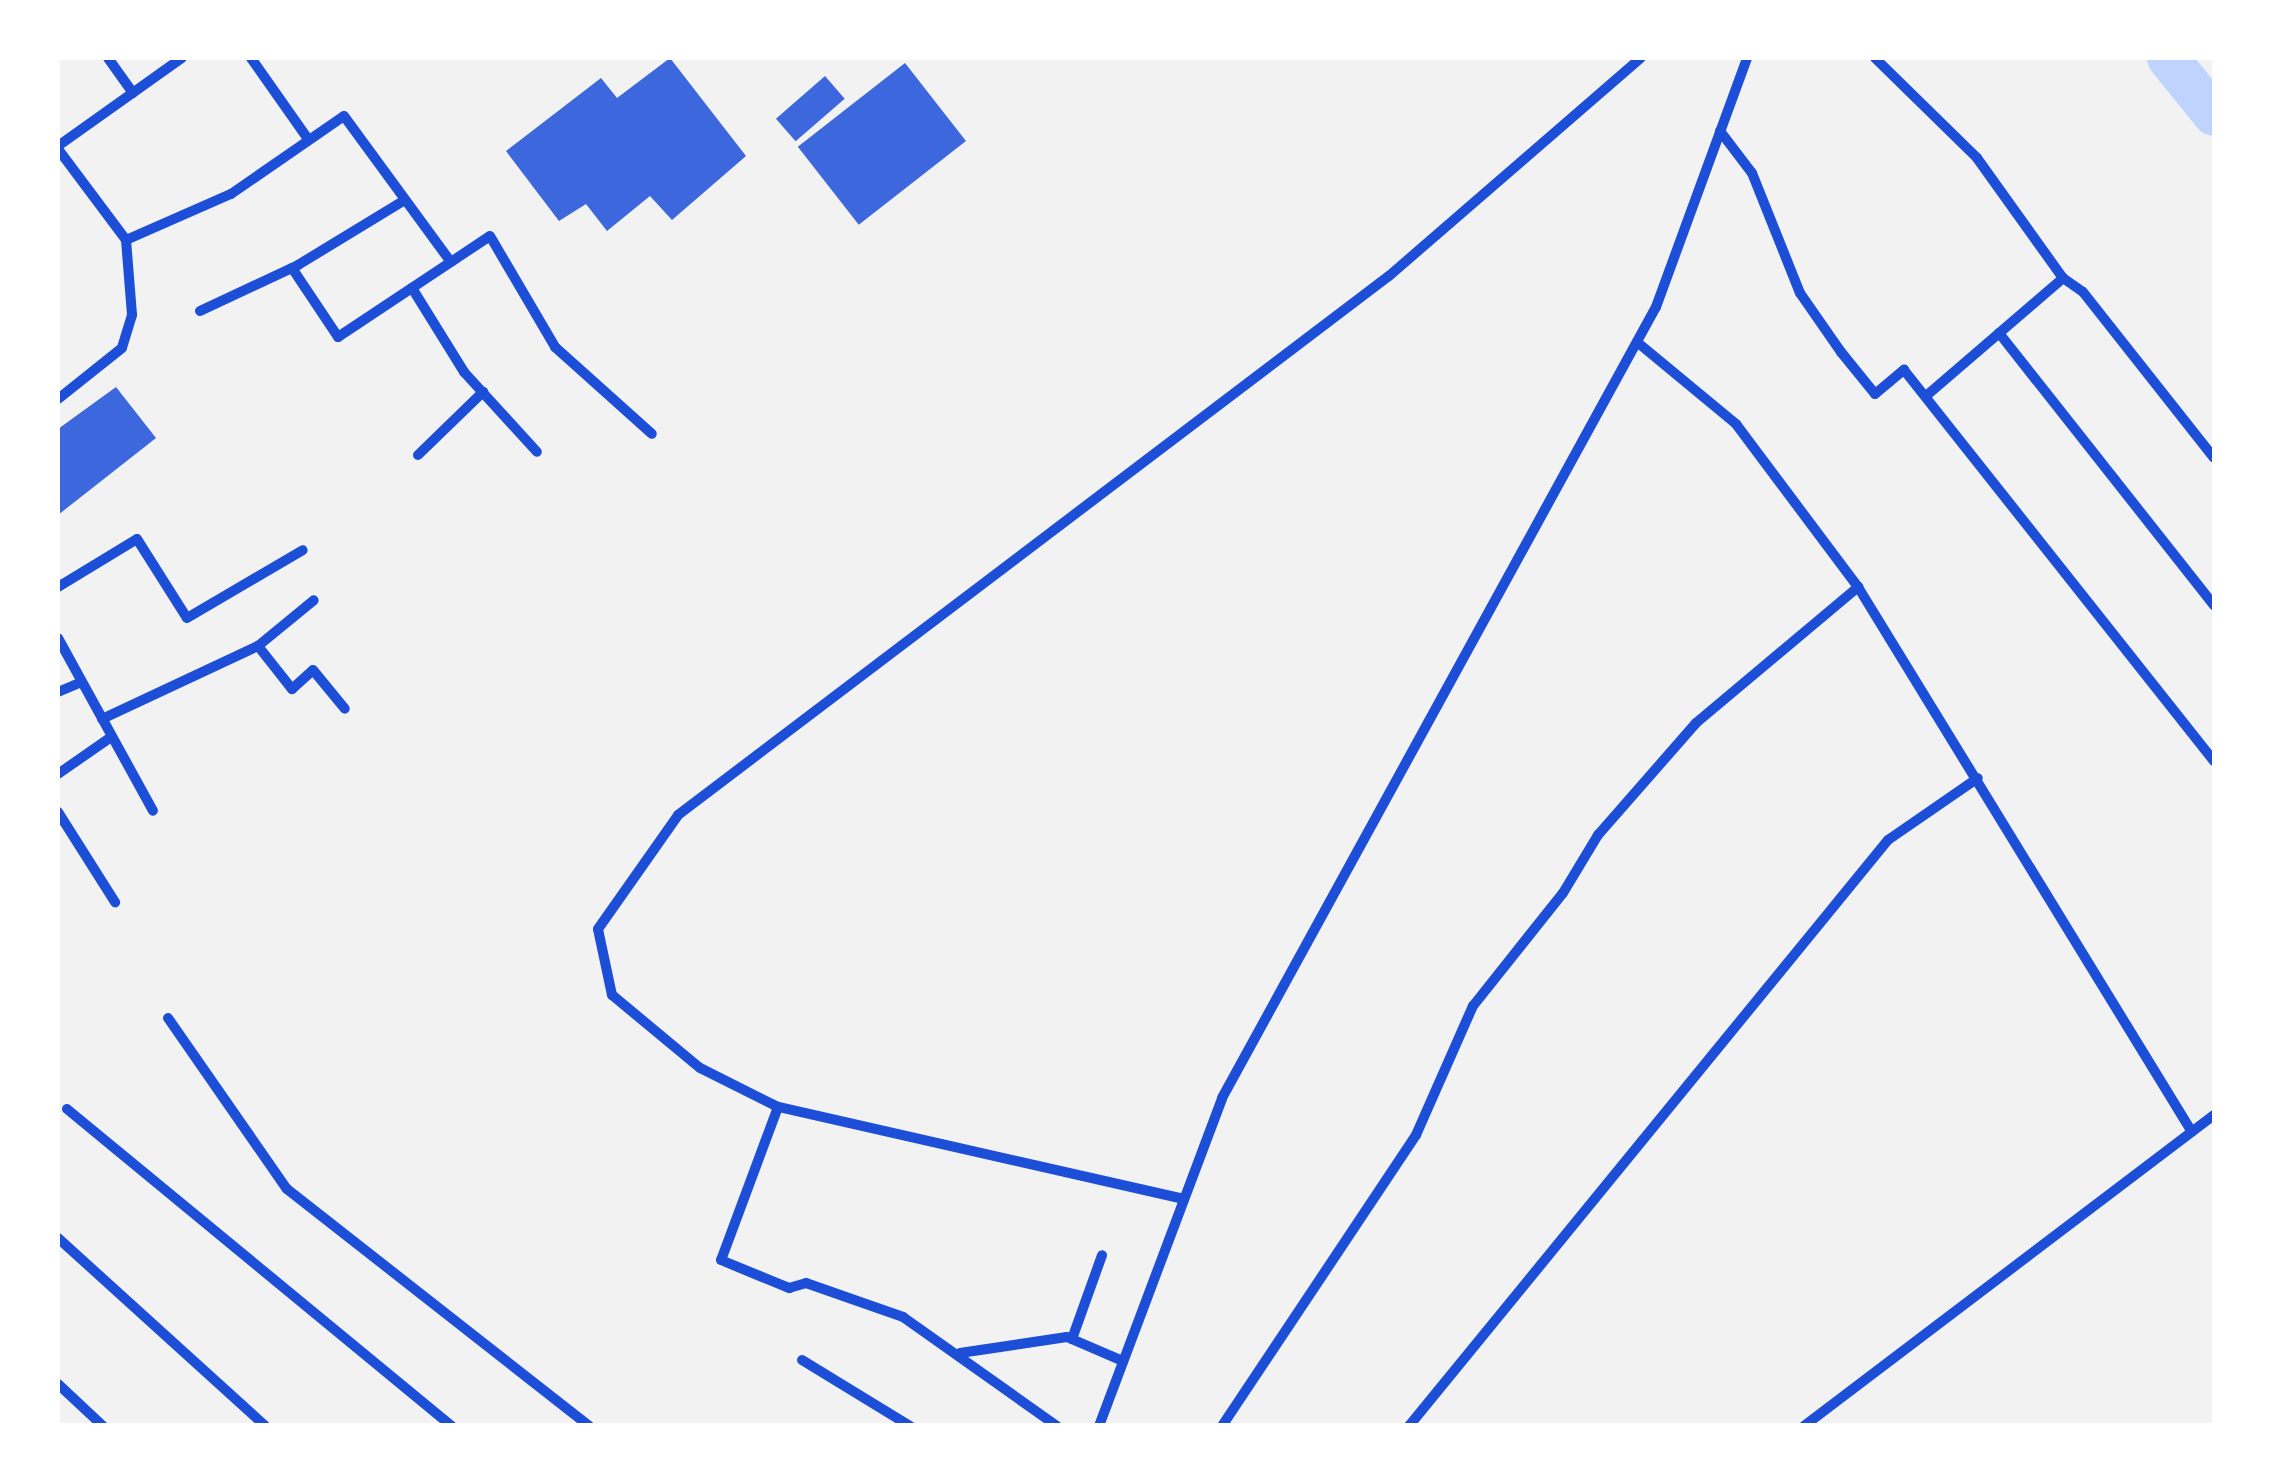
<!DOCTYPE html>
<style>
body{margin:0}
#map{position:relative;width:2272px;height:1483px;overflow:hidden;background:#f2f2f2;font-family:"Fira Sans Condensed",sans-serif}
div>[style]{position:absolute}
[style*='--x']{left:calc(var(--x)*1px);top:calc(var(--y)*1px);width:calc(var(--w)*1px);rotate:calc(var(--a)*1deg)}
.canal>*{height:42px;margin:-21px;padding:0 21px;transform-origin:21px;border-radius:21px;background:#bfd3fe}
.building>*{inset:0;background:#3d67dc;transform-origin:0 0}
.minor>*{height:10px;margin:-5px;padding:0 5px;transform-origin:5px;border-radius:5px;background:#1d4ed8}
span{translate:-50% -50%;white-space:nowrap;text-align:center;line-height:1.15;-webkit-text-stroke:8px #fff;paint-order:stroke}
.frame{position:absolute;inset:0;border:60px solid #fff;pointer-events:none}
</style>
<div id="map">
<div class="canal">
<i style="--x:2168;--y:58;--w:73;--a:51.1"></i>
</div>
<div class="building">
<i style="clip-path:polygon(670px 58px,746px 156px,672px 220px,650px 196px,607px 231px,586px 204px,559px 221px,506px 151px,601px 78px,617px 98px)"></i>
<i style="left:905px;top:63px;width:99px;height:136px;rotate:52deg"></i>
<i style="left:825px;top:76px;width:30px;height:65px;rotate:49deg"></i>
<i style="clip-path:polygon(116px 387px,156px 438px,58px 515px,58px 429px)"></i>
</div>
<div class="minor">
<i style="--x:108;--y:58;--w:43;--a:54.5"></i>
<i style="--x:251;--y:58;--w:99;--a:54.9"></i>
<i style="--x:1875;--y:58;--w:143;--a:44.4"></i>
<i style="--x:1977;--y:158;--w:148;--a:54.4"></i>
<i style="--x:2063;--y:278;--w:24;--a:35"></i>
<i style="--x:2083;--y:292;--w:211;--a:51.7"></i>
<i style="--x:1720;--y:131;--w:53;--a:52.7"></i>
<i style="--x:1752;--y:173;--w:129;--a:68.2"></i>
<i style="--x:1800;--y:293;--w:72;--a:55.2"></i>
<i style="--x:1841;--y:352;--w:54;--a:51"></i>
<i style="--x:1875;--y:394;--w:38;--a:-40"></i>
<i style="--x:1904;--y:370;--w:499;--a:51.6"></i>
<i style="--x:58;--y:146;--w:152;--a:-35.4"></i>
<i style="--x:58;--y:149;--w:114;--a:53.2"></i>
<i style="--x:126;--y:240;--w:75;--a:85.4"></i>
<i style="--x:132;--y:315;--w:34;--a:107"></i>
<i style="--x:122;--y:348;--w:82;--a:141.4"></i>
<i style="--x:126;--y:240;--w:115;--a:-23.7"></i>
<i style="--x:231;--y:194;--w:137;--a:-34.6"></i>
<i style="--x:344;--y:116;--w:181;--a:53.8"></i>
<i style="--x:292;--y:268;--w:83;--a:56.3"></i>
<i style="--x:338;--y:337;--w:182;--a:-33.6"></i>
<i style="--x:490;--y:236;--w:129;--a:59.6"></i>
<i style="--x:555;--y:347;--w:130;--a:41.9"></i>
<i style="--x:412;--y:288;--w:99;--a:58.2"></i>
<i style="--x:464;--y:372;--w:108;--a:47.6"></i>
<i style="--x:200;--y:311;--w:108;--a:-25.1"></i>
<i style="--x:298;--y:265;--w:125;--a:-31.3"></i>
<i style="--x:1999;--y:333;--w:347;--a:51.7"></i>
<i style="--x:1637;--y:342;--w:129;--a:39.6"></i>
<i style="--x:1736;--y:424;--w:204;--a:53.2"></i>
<i style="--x:1858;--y:587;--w:639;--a:58.5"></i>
<i style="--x:1926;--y:396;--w:181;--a:-40.7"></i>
<i style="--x:418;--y:455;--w:91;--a:-44.1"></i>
<i style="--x:58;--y:587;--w:92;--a:-31.3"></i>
<i style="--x:137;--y:539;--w:93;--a:57.7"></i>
<i style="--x:187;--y:618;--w:134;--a:-30.4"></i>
<i style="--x:58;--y:638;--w:197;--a:61.2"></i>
<i style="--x:258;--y:646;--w:72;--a:-39.4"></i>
<i style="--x:58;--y:692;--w:25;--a:-23"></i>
<i style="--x:102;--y:719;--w:172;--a:-25.1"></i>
<i style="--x:258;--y:646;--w:55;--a:51.7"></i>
<i style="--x:292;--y:689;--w:28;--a:-42"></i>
<i style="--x:313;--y:670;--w:50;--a:50.6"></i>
<i style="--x:58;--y:774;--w:65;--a:-34.9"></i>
<i style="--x:58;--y:812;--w:107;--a:57.7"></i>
<i style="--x:168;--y:1018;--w:208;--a:55.2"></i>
<i style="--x:287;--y:1189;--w:384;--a:38.1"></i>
<i style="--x:778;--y:1107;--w:163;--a:110.4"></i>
<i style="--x:721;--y:1260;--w:74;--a:22.4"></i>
<i style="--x:789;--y:1288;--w:18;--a:-16"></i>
<i style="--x:806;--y:1283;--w:103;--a:19.3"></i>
<i style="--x:903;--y:1317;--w:189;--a:35.3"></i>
<i style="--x:67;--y:1109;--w:499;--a:39.5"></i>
<i style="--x:1184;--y:1199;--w:416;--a:-167.2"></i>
<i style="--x:778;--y:1107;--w:87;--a:-153.4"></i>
<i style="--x:700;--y:1068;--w:114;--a:-140.3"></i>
<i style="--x:612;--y:995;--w:67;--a:-102"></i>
<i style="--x:598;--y:929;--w:139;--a:-54.9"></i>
<i style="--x:678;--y:815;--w:892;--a:-37.17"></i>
<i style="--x:1389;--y:276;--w:333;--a:-40.9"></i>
<i style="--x:58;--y:1238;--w:280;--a:42.2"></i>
<i style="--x:1072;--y:1339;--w:89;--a:-70.3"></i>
<i style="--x:960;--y:1353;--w:108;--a:-8.5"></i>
<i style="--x:1067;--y:1337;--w:61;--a:23.2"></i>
<i style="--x:802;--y:1360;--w:127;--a:31.4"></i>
<i style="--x:58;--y:1384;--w:62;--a:43"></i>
<i style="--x:1099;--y:1426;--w:350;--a:-69.4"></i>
<i style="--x:1222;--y:1098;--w:902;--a:-61.25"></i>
<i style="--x:1656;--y:307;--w:265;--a:-69.9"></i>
<i style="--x:1222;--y:1426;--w:350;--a:-56.3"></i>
<i style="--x:1416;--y:1135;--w:141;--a:-66.2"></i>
<i style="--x:1473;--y:1006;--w:144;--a:-51.5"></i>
<i style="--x:1563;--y:893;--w:68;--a:-58.9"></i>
<i style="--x:1598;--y:835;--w:149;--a:-48.8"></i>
<i style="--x:1696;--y:723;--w:212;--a:-40"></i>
<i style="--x:1409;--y:1426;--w:757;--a:-50.74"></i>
<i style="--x:1888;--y:840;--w:109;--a:-34.6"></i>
<i style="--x:1804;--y:1426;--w:515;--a:-37.18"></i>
</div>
<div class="frame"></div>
</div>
